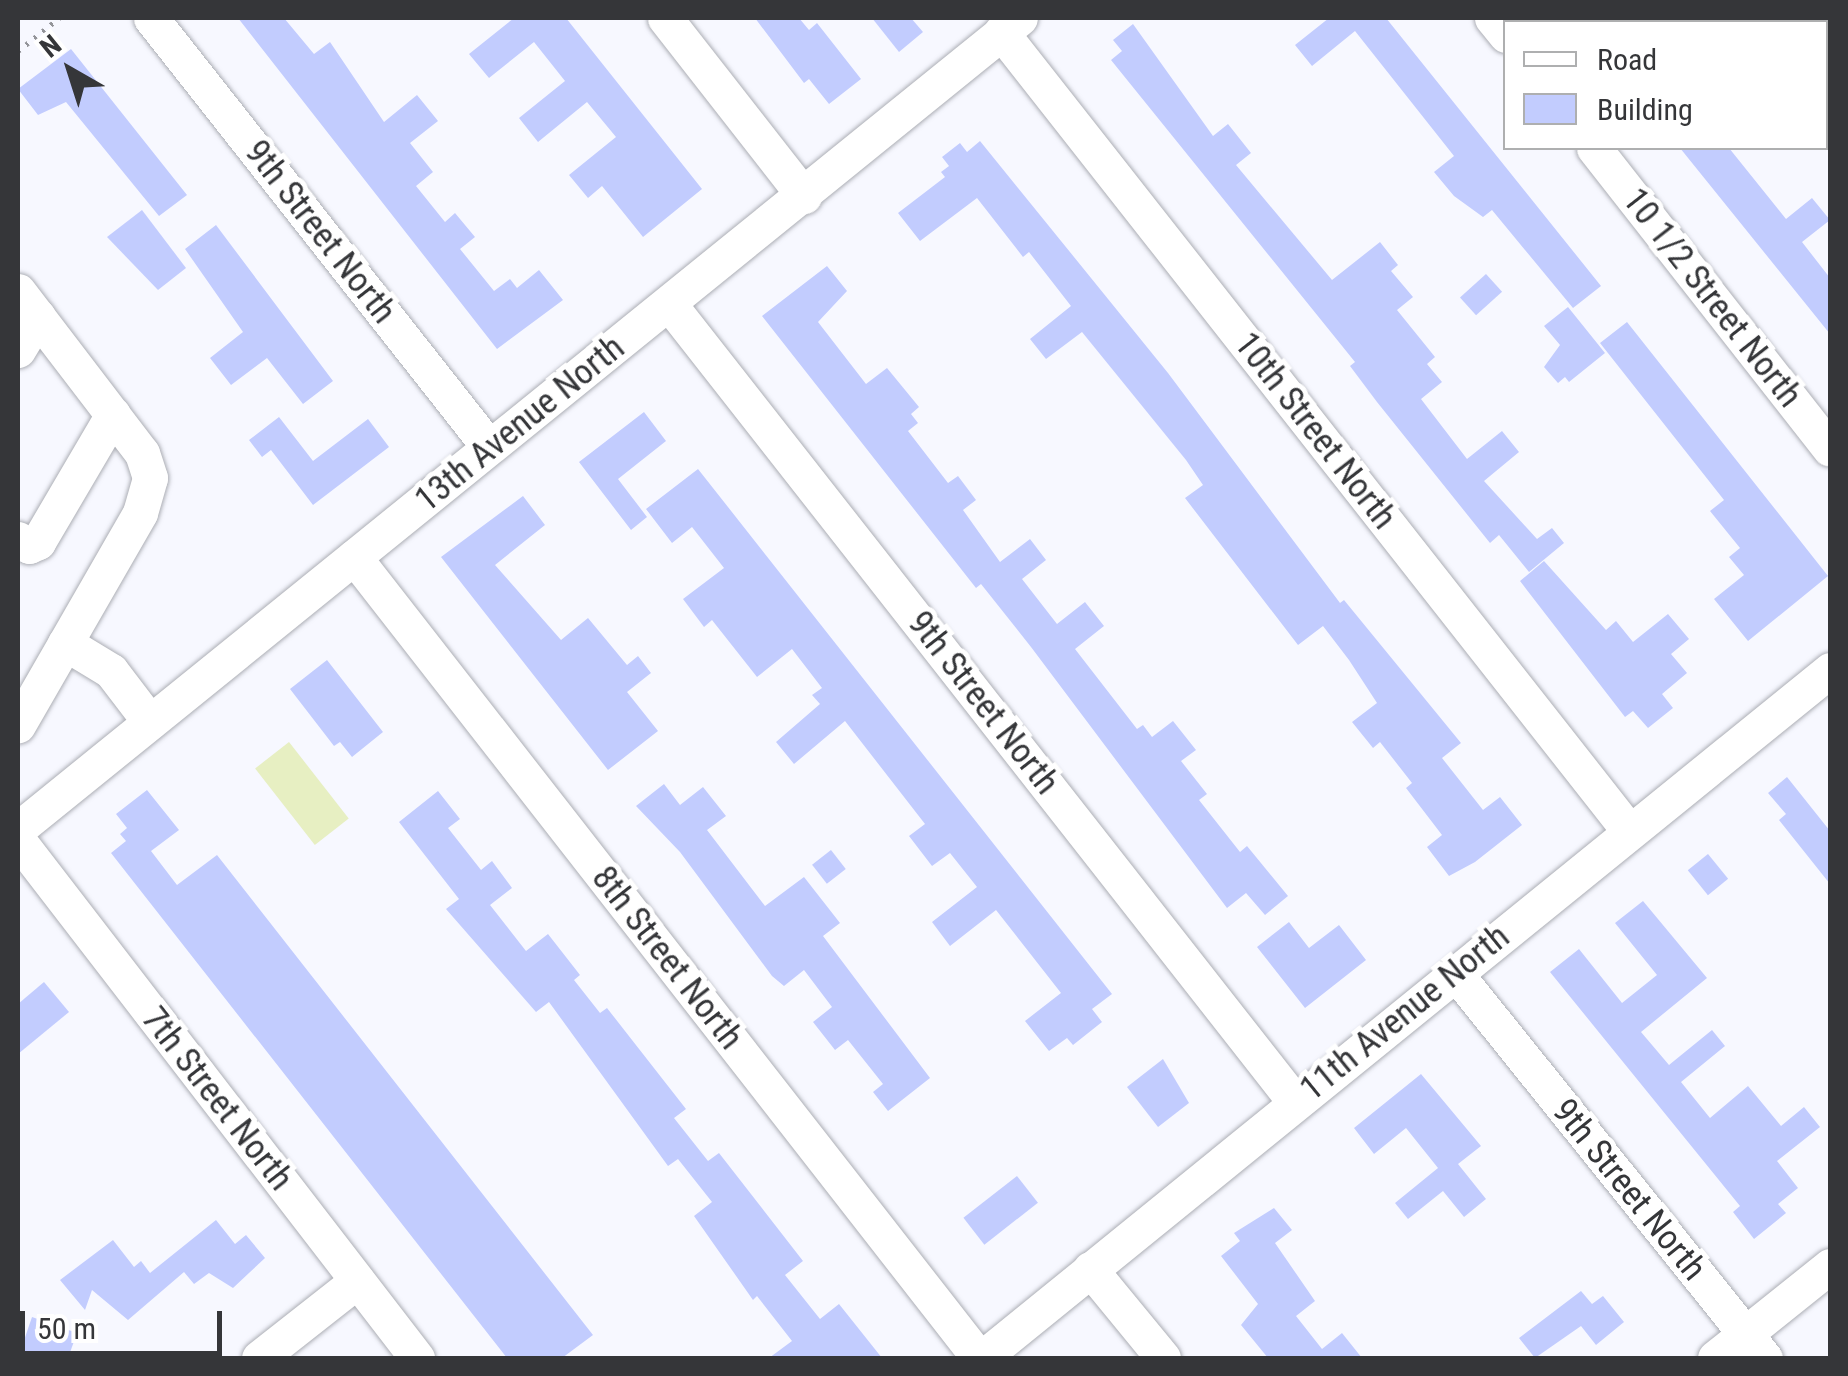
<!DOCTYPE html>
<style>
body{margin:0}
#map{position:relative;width:1848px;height:1376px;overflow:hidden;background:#f7f8ff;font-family:"Roboto Condensed",sans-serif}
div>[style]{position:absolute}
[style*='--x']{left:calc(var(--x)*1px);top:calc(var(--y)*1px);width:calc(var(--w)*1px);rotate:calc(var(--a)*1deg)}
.green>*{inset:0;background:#e7efc2;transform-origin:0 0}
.building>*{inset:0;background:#c2ccfe;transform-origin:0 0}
.path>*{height:5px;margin-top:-2.5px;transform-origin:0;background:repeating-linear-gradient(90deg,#939499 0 2.5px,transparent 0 10.5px)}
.roads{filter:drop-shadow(0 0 2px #acaeb5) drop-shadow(0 0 2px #acaeb5)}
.minor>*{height:35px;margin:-17.5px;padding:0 17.5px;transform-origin:17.5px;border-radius:17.5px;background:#fff}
span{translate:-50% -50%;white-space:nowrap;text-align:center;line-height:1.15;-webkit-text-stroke:10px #fff;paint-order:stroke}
.street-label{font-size:35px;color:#353639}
.frame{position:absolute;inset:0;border:20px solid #353639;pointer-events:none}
.legend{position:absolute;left:1503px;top:20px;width:325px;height:130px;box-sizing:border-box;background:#fff;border:2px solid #aeafb0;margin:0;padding:12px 18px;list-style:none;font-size:30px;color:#353639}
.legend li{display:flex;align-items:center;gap:20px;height:50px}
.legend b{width:50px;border:2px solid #aeafb0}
.north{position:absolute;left:20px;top:20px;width:100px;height:100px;-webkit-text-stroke:8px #fff;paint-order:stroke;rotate:321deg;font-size:28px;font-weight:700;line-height:40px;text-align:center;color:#353639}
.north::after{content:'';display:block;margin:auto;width:35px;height:45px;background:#353639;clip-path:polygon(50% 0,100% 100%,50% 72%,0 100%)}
.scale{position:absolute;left:20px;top:1311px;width:202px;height:45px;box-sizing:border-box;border:5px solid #353639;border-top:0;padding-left:12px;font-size:30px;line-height:35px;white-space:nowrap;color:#353639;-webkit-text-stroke:8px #fff;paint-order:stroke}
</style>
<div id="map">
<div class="green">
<i style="left:289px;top:742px;width:97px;height:43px;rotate:52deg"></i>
</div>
<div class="building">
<i style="clip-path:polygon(238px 18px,284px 18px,314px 54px,330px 42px,384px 122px,417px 95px,438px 121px,410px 143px,433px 172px,416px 186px,445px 222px,455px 213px,475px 237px,460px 249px,494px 291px,510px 279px,517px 288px,539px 270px,563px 300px,497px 349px)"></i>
<i style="clip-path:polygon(514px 18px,566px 18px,702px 189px,643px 237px,602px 186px,588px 198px,569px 175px,616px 137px,587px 102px,538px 142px,519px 118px,565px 81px,534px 42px,489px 78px,469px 54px)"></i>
<i style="clip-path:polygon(755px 18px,799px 18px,809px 30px,817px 23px,861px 79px,829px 104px,809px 79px,804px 83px)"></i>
<i style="clip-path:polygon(872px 18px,911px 18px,923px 32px,899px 52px)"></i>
<i style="clip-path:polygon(1329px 18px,1386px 18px,1601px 286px,1573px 308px,1492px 210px,1483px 217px,1454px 196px,1434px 172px,1454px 156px,1355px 31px,1312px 66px,1295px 45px)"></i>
<i style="clip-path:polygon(1133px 24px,1213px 136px,1228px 124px,1251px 153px,1236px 165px,1332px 280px,1380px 242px,1398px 265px,1391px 271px,1413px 297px,1397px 310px,1435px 357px,1427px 364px,1442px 382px,1421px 399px,1467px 459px,1502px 431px,1519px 452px,1484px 481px,1537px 539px,1552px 528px,1564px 543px,1529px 572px,1499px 535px,1490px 543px,1377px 402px,1350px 366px,1355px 362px,1111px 60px,1122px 51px,1113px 40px)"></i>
<i style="clip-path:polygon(71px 49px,187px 195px,159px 216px,66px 102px,38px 115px,18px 89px)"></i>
<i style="clip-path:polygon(980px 141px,1168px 373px,1340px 603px,1344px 600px,1461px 743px,1442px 758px,1483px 810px,1500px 797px,1522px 825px,1475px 862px,1449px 876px,1427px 847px,1442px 835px,1406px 788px,1412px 783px,1380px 742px,1373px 748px,1352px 722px,1377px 703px,1349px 660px,1323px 626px,1298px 645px,1185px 498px,1203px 485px,1186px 460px,1082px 332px,1046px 359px,1030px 339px,1071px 306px,1029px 252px,1023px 257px,977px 198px,920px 241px,898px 213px,945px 177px,941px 172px,949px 166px,942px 157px,960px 143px,967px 152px)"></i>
<i style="clip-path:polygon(1680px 148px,1729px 148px,1786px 219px,1812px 198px,1830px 220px,1802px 242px,1830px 278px,1830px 334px)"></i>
<i style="clip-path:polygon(142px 210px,186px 268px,158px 290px,107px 237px)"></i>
<i style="clip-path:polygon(216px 225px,333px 381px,303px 404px,267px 358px,231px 385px,210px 358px,243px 332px,185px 249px)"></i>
<i style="clip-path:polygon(827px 266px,847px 291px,818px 322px,866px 384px,887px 368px,919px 407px,911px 414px,918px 423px,908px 431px,948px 483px,958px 476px,976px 500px,963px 510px,1000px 562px,1030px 539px,1046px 560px,1022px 579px,1057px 624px,1085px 602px,1104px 626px,1075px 649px,1137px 729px,1143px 725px,1152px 737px,1173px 721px,1196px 750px,1181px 761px,1207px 794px,1199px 800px,1240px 852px,1247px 846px,1288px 896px,1265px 915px,1246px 893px,1227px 908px,1031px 647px,981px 584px,976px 588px,762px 316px)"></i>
<i style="left:1486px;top:274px;width:24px;height:35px;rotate:48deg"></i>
<i style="clip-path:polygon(1568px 307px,1605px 353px,1569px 382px,1565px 377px,1558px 383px,1544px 367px,1560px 345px,1544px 326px)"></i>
<i style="clip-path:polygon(1627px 322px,1828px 576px,1748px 641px,1714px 599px,1744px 575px,1729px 557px,1740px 548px,1710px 511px,1724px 500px,1600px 343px)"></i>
<i style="clip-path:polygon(644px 412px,666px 441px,618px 479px,647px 517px,631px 530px,579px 462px)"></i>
<i style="clip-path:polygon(279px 417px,313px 461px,368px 419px,389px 447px,313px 505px,271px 450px,262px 457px,249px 440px)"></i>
<i style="clip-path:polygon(698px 469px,1112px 994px,1092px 1009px,1102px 1022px,1073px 1045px,1067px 1038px,1049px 1051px,1025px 1021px,1061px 993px,996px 910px,950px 946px,932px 922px,977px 887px,950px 853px,932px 866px,909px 836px,925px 824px,845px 721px,794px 764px,776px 742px,820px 704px,812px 695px,822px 688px,792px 649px,757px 677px,712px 620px,704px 627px,683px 599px,724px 568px,692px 527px,672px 543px,646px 509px)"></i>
<i style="clip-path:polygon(523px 496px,545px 525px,495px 565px,561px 640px,588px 618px,627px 665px,638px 656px,651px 673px,627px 692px,658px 731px,608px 770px,441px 557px)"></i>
<i style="clip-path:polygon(1544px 561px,1606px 630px,1616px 621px,1633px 642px,1668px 614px,1689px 639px,1671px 654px,1687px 673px,1662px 694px,1673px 708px,1648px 728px,1633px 711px,1625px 717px,1520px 581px)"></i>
<i style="clip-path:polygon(327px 660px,383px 732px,352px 757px,340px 742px,334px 746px,290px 689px)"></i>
<i style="clip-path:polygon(1787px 777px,1830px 831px,1830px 884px,1779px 820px,1786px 814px,1768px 793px)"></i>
<i style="clip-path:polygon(664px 784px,680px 805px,703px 787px,726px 816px,707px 830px,765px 906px,804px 877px,840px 923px,823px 936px,930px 1078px,888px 1111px,873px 1092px,883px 1084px,848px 1040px,835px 1050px,813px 1022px,832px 1007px,804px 970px,784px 986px,772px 976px,680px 852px,636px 806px)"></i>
<i style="clip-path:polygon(147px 790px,179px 830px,151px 851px,177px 885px,217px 855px,593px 1335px,562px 1358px,507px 1358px,111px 853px,126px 841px,120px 834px,127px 828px,116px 814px)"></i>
<i style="clip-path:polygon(438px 791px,460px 819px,448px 828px,481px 870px,492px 861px,512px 888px,490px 905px,526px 951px,548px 934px,580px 975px,574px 980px,600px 1013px,607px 1008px,686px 1109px,674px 1118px,708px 1161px,719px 1153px,803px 1261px,785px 1275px,820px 1319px,839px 1304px,882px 1358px,769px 1358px,792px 1341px,757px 1296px,753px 1300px,694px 1216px,712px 1202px,678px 1159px,668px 1166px,549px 1002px,536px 1012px,446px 909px,459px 899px,399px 822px)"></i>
<i style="left:831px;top:850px;width:24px;height:24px;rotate:52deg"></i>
<i style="left:1708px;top:854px;width:32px;height:26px;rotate:51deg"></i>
<i style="clip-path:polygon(1643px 901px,1707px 978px,1641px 1032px,1669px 1065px,1712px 1030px,1725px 1046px,1681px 1082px,1710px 1118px,1748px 1086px,1781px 1126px,1804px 1107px,1820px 1127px,1777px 1161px,1798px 1188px,1778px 1204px,1786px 1213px,1754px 1239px,1733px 1212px,1740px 1206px,1550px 972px,1579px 949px,1622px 1003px,1657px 975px,1615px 923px)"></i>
<i style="clip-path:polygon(1289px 922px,1309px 948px,1339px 925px,1366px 960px,1305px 1008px,1257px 947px)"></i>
<i style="clip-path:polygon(44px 982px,69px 1012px,18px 1054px,18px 1004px)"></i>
<i style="clip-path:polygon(1163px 1059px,1189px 1103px,1158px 1127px,1127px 1087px)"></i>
<i style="clip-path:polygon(1421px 1074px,1481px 1146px,1458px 1164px,1486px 1199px,1464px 1217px,1443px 1191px,1408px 1219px,1395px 1203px,1438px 1168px,1406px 1128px,1374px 1154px,1354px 1128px)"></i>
<i style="left:1017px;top:1176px;width:34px;height:68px;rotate:52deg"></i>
<i style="clip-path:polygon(1274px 1208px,1292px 1230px,1275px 1243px,1315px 1301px,1296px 1316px,1322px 1349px,1342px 1333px,1362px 1358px,1268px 1358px,1241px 1325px,1258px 1304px,1221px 1256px,1240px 1241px,1234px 1233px)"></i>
<i style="clip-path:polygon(216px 1220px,235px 1244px,246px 1235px,265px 1258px,233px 1288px,209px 1273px,194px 1284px,184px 1272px,128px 1320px,92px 1290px,85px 1310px,60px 1280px,113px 1240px,134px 1267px,141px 1261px,150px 1273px)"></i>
<i style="clip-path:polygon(1581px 1291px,1592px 1304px,1603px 1296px,1624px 1322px,1596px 1345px,1581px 1326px,1535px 1358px,1519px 1338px)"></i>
<i style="clip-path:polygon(32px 1317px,77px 1333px,68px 1358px,18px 1358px)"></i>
</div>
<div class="path">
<i style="--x:18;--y:51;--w:53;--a:-38.8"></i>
</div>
<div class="roads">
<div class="minor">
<i style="--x:151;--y:18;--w:546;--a:51.77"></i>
<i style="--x:665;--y:18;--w:226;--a:52"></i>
<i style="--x:1492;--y:18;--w:22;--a:51"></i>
<i style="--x:1001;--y:32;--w:1016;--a:51.83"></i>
<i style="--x:1594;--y:148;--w:382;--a:51.9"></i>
<i style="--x:18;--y:291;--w:204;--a:52.6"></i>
<i style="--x:142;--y:453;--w:26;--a:72"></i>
<i style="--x:150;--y:478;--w:36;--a:106"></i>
<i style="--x:140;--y:513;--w:245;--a:119.9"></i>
<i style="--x:670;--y:305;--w:1013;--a:51.9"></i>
<i style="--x:18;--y:350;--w:39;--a:-59"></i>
<i style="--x:18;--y:539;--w:13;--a:32"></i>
<i style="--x:29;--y:546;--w:10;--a:-24"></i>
<i style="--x:38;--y:542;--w:148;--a:-59.6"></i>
<i style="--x:354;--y:557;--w:1016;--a:52.04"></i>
<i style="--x:65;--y:643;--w:54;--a:31.3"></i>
<i style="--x:111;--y:671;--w:64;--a:52.6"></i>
<i style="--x:18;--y:829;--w:1289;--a:-38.99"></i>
<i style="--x:18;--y:840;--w:654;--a:52.39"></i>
<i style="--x:1456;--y:974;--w:493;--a:51.2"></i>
<i style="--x:1090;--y:1269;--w:115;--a:50.6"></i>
<i style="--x:259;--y:1358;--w:125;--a:-38.2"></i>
<i style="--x:982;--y:1358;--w:1092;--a:-39.05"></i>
<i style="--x:1715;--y:1358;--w:147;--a:-38.7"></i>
</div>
</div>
<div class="street-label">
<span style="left:320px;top:232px;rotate:52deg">9th Street North</span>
<span style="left:1712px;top:298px;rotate:52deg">10 1/2 Street North</span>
<span style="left:520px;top:424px;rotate:-39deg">13th Avenue North</span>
<span style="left:1315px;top:431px;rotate:52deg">10th Street North</span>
<span style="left:983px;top:703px;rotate:52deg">9th Street North</span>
<span style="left:667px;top:958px;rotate:52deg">8th Street North</span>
<span style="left:1405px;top:1013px;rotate:-39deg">11th Avenue North</span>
<span style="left:217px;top:1099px;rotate:52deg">7th Street North</span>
<span style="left:1629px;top:1190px;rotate:51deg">9th Street North</span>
</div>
<div class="frame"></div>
<ul class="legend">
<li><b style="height:12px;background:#fff"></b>Road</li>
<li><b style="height:28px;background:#c2ccfe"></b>Building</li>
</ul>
<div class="north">N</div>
<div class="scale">50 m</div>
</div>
